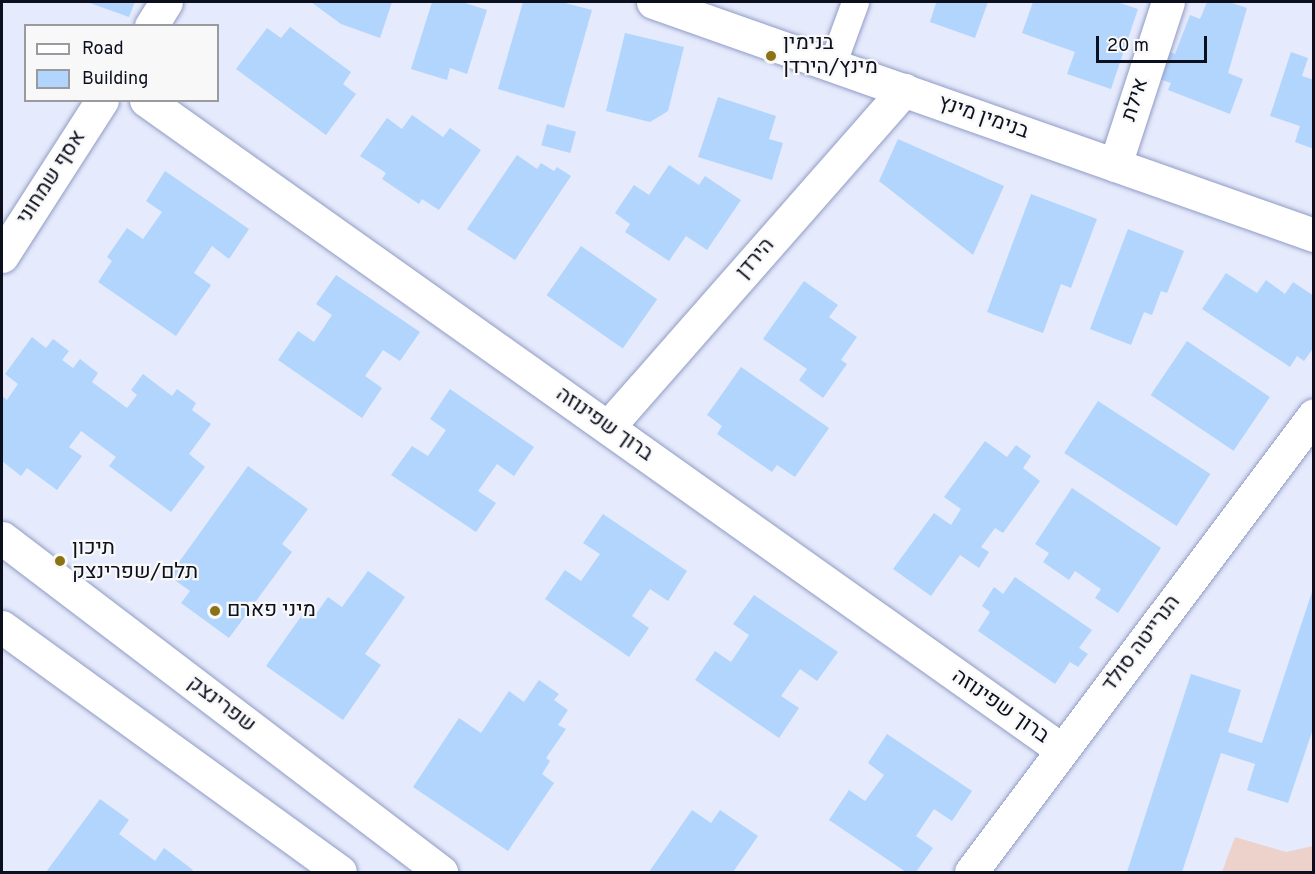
<!DOCTYPE html>
<meta charset="utf-8">
<style>
body{margin:0}
#map{position:relative;width:1315px;height:874px;overflow:hidden;background:#e5eafc;font-family:Overpass,Heebo,sans-serif}
div>[style]{position:absolute}
[style*='--x']{left:calc(var(--x)*1px);top:calc(var(--y)*1px);width:calc(var(--w)*1px);rotate:calc(var(--a)*1deg)}
.green>*{inset:0;background:#edd1cb}
.building>*{inset:0;background:#b2d5fd;transform-origin:0 0}
.roads{filter:drop-shadow(0 0 2px #919cc4) drop-shadow(0 0 2px #919cc4)}
.pedestrian>*{height:27px;margin:-13.5px;padding:0 13.5px;transform-origin:13.5px;border-radius:13.5px;background:#fff}
.minor>*{height:33px;margin:-16.5px;padding:0 16.5px;transform-origin:16.5px;border-radius:16.5px;background:#fff}
.tertiary>*{height:33px;margin:-16.5px;padding:0 16.5px;transform-origin:16.5px;border-radius:16.5px;background:#fff}
.dots>*{width:16px;height:16px;translate:-50% -50%;box-sizing:border-box;border:3px solid #f8f8f8;border-radius:50%}
span{translate:-50% -50%;white-space:nowrap;text-align:center;line-height:1.15;-webkit-text-stroke:4.5px #f8f8f8;paint-order:stroke}
.poi-label{font-size:21px;color:#0c0f1e}
.left{translate:0 -50%;text-align:left}
.street-label{font-size:21px;color:#0c0f1e}
.frame{position:absolute;inset:0;border:3px solid #0c0f1e;pointer-events:none}
.legend{position:absolute;left:24px;top:24px;width:195px;height:78px;box-sizing:border-box;background:#f8f8f8;border:2px solid #9a9ba1;margin:0;padding:8px 10px;list-style:none;font-size:18px;color:#0c0f1e}
.legend li{display:flex;align-items:center;gap:12px;height:30px}
.legend b{width:30px;border:2px solid #9a9ba1}
.scale{position:absolute;left:1096px;top:36px;width:111px;height:27px;box-sizing:border-box;border:3px solid #0c0f1e;border-top:0;padding-left:8px;font-size:18px;line-height:21px;white-space:nowrap;color:#0c0f1e;-webkit-text-stroke:4px #f8f8f8;paint-order:stroke}
</style>
<div id="map">
<div class="green">
<i style="clip-path:polygon(1235px 837px,1286px 852px,1313px 846px,1313px 872px,1222px 872px)"></i>
</div>
<div class="building">
<i style="clip-path:polygon(87px 2px,135px 2px,129px 17px)"></i>
<i style="clip-path:polygon(311px 2px,392px 2px,380px 38px,341px 24px)"></i>
<i style="clip-path:polygon(432px 2px,462px 2px,487px 10px,467px 74px,450px 68px,447px 80px,411px 69px)"></i>
<i style="clip-path:polygon(523px 2px,561px 2px,592px 10px,564px 108px,498px 89px)"></i>
<i style="clip-path:polygon(932px 2px,988px 2px,975px 38px,930px 22px,936px 3px)"></i>
<i style="clip-path:polygon(1033px 2px,1117px 2px,1138px 9px,1111px 89px,1067px 74px,1075px 52px,1022px 33px)"></i>
<i style="clip-path:polygon(1207px 2px,1229px 2px,1247px 8px,1228px 73px,1243px 79px,1230px 114px,1168px 90px,1171px 83px,1156px 78px,1166px 51px,1175px 54px,1190px 15px,1200px 19px)"></i>
<i style="clip-path:polygon(290px 27px,351px 72px,343px 84px,356px 94px,326px 135px,236px 69px,267px 28px,281px 38px)"></i>
<i style="clip-path:polygon(625px 33px,684px 47px,668px 111px,650px 122px,606px 111px)"></i>
<i style="clip-path:polygon(1291px 52px,1308px 58px,1302px 76px,1314px 80px,1314px 149px,1295px 142px,1300px 126px,1270px 116px)"></i>
<i style="clip-path:polygon(718px 97px,776px 116px,769px 139px,783px 143px,772px 180px,698px 157px)"></i>
<i style="clip-path:polygon(412px 115px,443px 137px,450px 128px,481px 150px,439px 210px,422px 199px,419px 204px,382px 179px,386px 173px,360px 156px,387px 118px,402px 129px)"></i>
<i style="left:547px;top:124px;width:30px;height:22px;rotate:15deg"></i>
<i style="clip-path:polygon(898px 139px,1004px 186px,973px 255px,879px 181px)"></i>
<i style="clip-path:polygon(517px 155px,537px 169px,541px 163px,554px 171px,557px 167px,571px 176px,515px 260px,467px 229px)"></i>
<i style="clip-path:polygon(669px 165px,699px 185px,705px 176px,741px 200px,707px 250px,686px 236px,669px 261px,625px 232px,630px 224px,615px 213px,634px 185px,649px 195px)"></i>
<i style="clip-path:polygon(165px 171px,249px 229px,229px 259px,212px 246px,194px 273px,211px 285px,176px 336px,98px 282px,112px 261px,107px 257px,127px 228px,143px 239px,162px 212px,146px 201px)"></i>
<i style="clip-path:polygon(1031px 194px,1097px 219px,1071px 288px,1061px 284px,1043px 333px,987px 312px)"></i>
<i style="clip-path:polygon(1128px 229px,1184px 251px,1167px 293px,1161px 291px,1152px 315px,1144px 312px,1131px 345px,1090px 329px)"></i>
<i style="left:581px;top:246px;width:93px;height:60px;rotate:35deg"></i>
<i style="clip-path:polygon(1226px 273px,1257px 293px,1266px 280px,1285px 294px,1293px 282px,1314px 296px,1314px 347px,1304px 361px,1297px 356px,1290px 367px,1202px 309px)"></i>
<i style="clip-path:polygon(336px 275px,420px 332px,400px 361px,383px 350px,365px 376px,382px 388px,362px 418px,278px 360px,298px 331px,314px 342px,332px 315px,316px 304px)"></i>
<i style="clip-path:polygon(804px 281px,838px 305px,829px 317px,857px 337px,841px 360px,847px 364px,823px 398px,799px 380px,807px 369px,763px 339px)"></i>
<i style="clip-path:polygon(32px 337px,46px 348px,53px 339px,69px 351px,62px 360px,73px 368px,80px 359px,98px 373px,92px 382px,127px 408px,137px 395px,131px 390px,143px 374px,172px 396px,177px 389px,196px 403px,192px 410px,211px 424px,189px 454px,205px 467px,171px 512px,109px 466px,116px 457px,81px 431px,69px 447px,82px 456px,57px 490px,27px 468px,21px 476px,2px 461px,2px 396px,7px 400px,18px 384px,5px 374px)"></i>
<i style="left:1187px;top:341px;width:100px;height:65px;rotate:34deg"></i>
<i style="clip-path:polygon(741px 367px,829px 428px,795px 477px,777px 465px,772px 472px,717px 434px,722px 426px,707px 415px)"></i>
<i style="clip-path:polygon(450px 389px,534px 447px,514px 476px,497px 464px,478px 491px,496px 503px,476px 532px,391px 475px,412px 446px,428px 456px,446px 430px,430px 419px)"></i>
<i style="left:1098px;top:401px;width:134px;height:62px;rotate:33deg"></i>
<i style="clip-path:polygon(985px 441px,1007px 457px,1016px 445px,1031px 456px,1023px 468px,1040px 481px,1003px 533px,995px 528px,981px 547px,989px 552px,979px 568px,960px 555px,931px 596px,893px 569px,934px 513px,951px 525px,961px 509px,944px 497px)"></i>
<i style="clip-path:polygon(248px 466px,308px 509px,282px 544px,292px 552px,229px 638px,181px 603px,190px 591px,169px 576px)"></i>
<i style="clip-path:polygon(1072px 488px,1161px 548px,1118px 613px,1095px 598px,1101px 589px,1075px 571px,1069px 580px,1043px 562px,1049px 553px,1035px 544px)"></i>
<i style="clip-path:polygon(603px 514px,687px 571px,668px 601px,650px 589px,632px 616px,649px 628px,629px 657px,545px 599px,565px 570px,581px 581px,600px 554px,583px 543px)"></i>
<i style="clip-path:polygon(368px 571px,405px 597px,365px 654px,381px 665px,343px 720px,266px 666px,307px 608px,316px 614px,328px 597px,342px 607px)"></i>
<i style="clip-path:polygon(1015px 577px,1092px 630px,1079px 648px,1088px 654px,1078px 667px,1070px 662px,1055px 684px,978px 631px,990px 612px,982px 606px,994px 587px,1003px 594px)"></i>
<i style="clip-path:polygon(1314px 586px,1314px 726px,1288px 803px,1247px 790px,1255px 764px,1221px 753px,1182px 872px,1127px 872px,1191px 674px,1241px 690px,1228px 732px,1262px 743px)"></i>
<i style="clip-path:polygon(754px 595px,838px 652px,817px 681px,800px 669px,781px 696px,799px 708px,779px 738px,695px 680px,715px 651px,731px 662px,749px 635px,733px 624px)"></i>
<i style="clip-path:polygon(539px 680px,559px 694px,554px 700px,568px 710px,558px 725px,566px 729px,546px 758px,550px 761px,542px 774px,554px 783px,508px 851px,413px 787px,459px 718px,481px 733px,509px 691px,524px 702px)"></i>
<i style="clip-path:polygon(887px 734px,972px 791px,952px 821px,934px 809px,916px 836px,933px 848px,916px 872px,906px 872px,829px 820px,849px 790px,865px 801px,884px 775px,868px 763px)"></i>
<i style="clip-path:polygon(100px 799px,129px 820px,119px 834px,155px 861px,164px 848px,193px 870px,191px 872px,46px 872px)"></i>
<i style="clip-path:polygon(692px 810px,711px 823px,720px 810px,758px 836px,733px 872px,649px 872px)"></i>
</div>
<div class="roads">
<div class="pedestrian">
<i style="--x:832;--y:65;--w:67;--a:-69.9"></i>
</div>
<div class="minor">
<i style="--x:151;--y:26;--w:28;--a:-58"></i>
<i style="--x:146;--y:100;--w:1123;--a:35.36"></i>
<i style="--x:1115;--y:165;--w:171;--a:-72"></i>
<i style="--x:2;--y:256;--w:185;--a:-57.3"></i>
<i style="--x:608;--y:427;--w:449;--a:-48.7"></i>
<i style="--x:971;--y:872;--w:571;--a:-53.11"></i>
</div>
<div class="tertiary">
<i style="--x:653;--y:2;--w:701;--a:19.42"></i>
<i style="--x:2;--y:538;--w:552;--a:37.26"></i>
<i style="--x:2;--y:627;--w:417;--a:35.9"></i>
</div>
</div>
<div class="dots">
<i style="left:771px;top:56px;background:#8b7214"></i>
<i style="left:60px;top:561px;background:#8b7214"></i>
<i style="left:215px;top:611px;background:#8b7214"></i>
</div>
<div class="poi-label">
<span class="left" style="left:783px;top:56px">בנימין<br>מינץ/הירדן</span>
<span class="left" style="left:72px;top:561px">תיכון<br>תלם/שפרינצק</span>
<span class="left" style="left:227px;top:611px">מיני פארם</span>
</div>
<div class="street-label">
<span style="left:1136px;top:100px;rotate:-72deg">אילת</span>
<span style="left:983px;top:118px;rotate:19deg">בנימין מינץ</span>
<span style="left:52px;top:178px;rotate:-57deg">אסף שמחוני</span>
<span style="left:756px;top:259px;rotate:-49deg">הירדן</span>
<span style="left:604px;top:425px;rotate:35deg">ברוך שפינוזה</span>
<span style="left:1142px;top:644px;rotate:-53deg">הנרייטה סולד</span>
<span style="left:221px;top:705px;rotate:37deg">שפרינצק</span>
<span style="left:1000px;top:707px;rotate:35deg">ברוך שפינוזה</span>
</div>
<div class="frame"></div>
<ul class="legend">
<li><b style="height:8px;background:#fff"></b>Road</li>
<li><b style="height:16px;background:#b2d5fd"></b>Building</li>
</ul>
<div class="scale">20 m</div>
</div>
